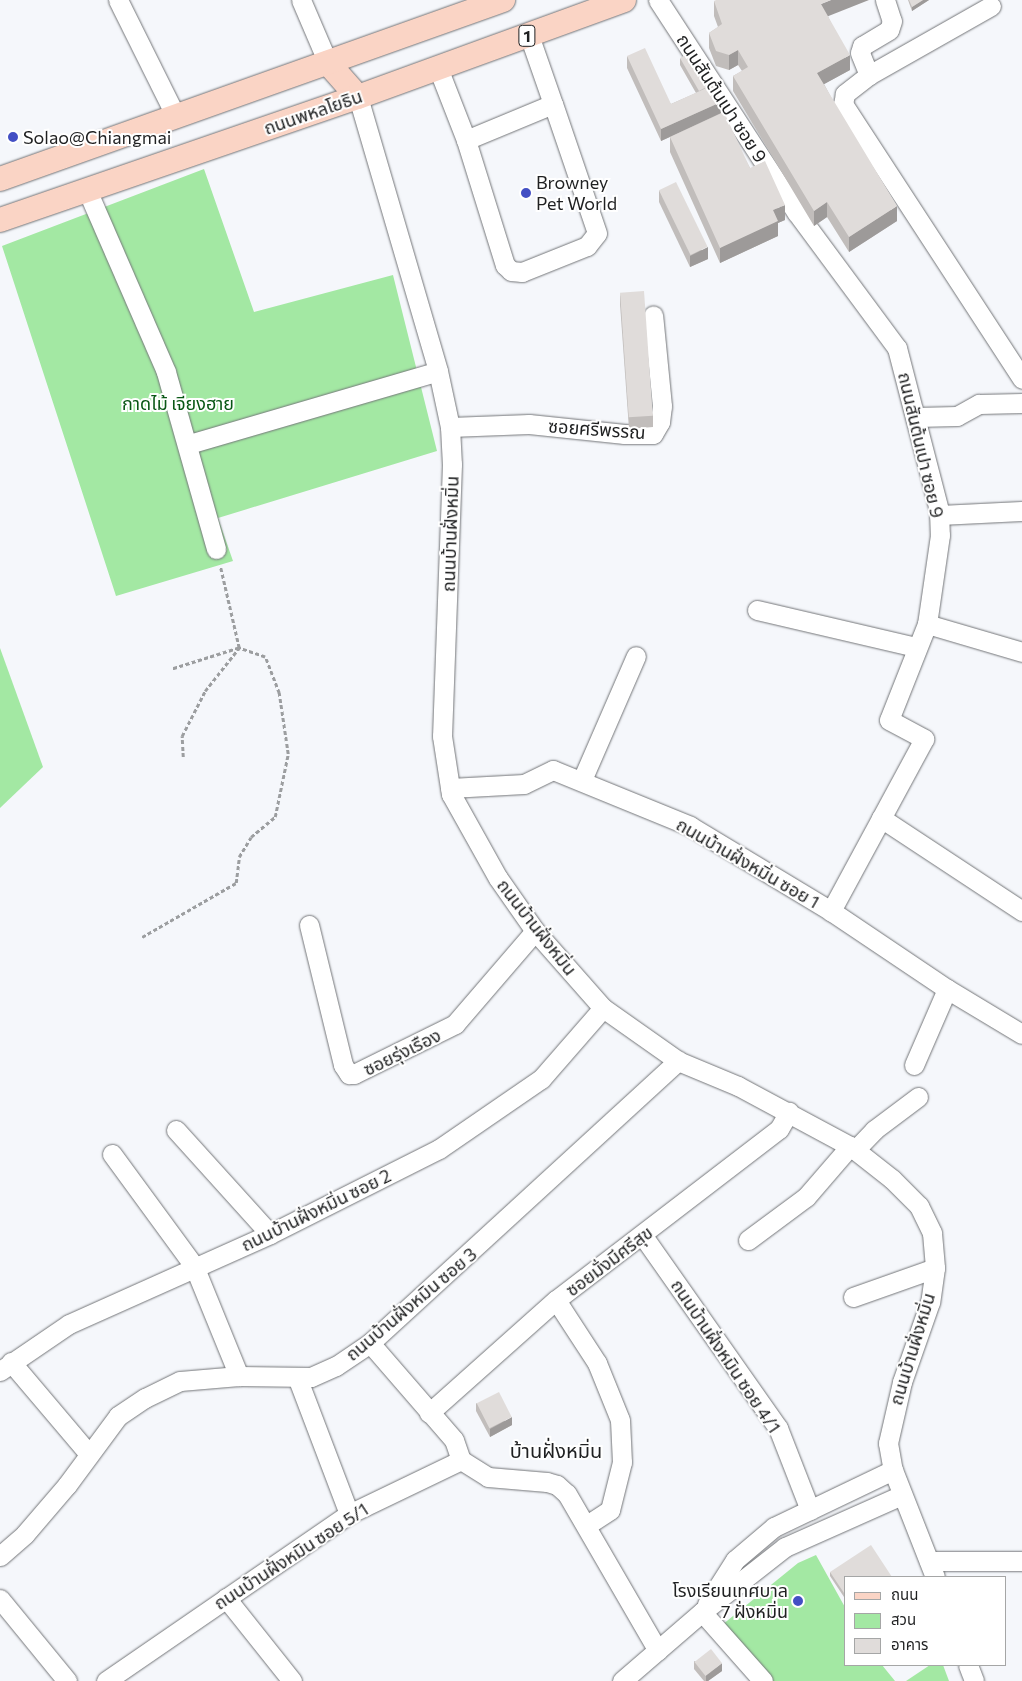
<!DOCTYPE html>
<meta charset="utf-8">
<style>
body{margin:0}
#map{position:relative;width:1022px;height:1681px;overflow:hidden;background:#f5f7fb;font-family:Commissioner,"Noto Sans Thai",sans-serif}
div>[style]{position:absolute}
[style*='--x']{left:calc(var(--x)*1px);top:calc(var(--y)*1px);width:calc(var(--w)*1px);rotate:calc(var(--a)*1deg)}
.green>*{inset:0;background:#a3e8a3}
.path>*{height:2.5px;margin-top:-1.25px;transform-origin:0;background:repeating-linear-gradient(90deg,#9c9ea0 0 4px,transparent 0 6.5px)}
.roads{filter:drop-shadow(0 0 1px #737578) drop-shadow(0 0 1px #737578)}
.minor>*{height:19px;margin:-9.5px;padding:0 9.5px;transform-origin:9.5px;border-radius:9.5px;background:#fff}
.major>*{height:24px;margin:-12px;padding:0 12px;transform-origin:12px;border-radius:12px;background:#fad4c5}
.wall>*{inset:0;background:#c1bdbb}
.shaded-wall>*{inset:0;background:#9d9a99}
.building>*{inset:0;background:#e0dcda;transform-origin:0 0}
.dots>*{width:14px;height:14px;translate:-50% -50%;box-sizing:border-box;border:2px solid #fff;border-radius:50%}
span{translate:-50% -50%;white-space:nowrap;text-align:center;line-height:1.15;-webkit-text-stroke:4px #fff;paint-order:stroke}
.shield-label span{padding:1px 4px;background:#fff;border:1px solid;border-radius:4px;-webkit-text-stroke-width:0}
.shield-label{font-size:16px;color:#1f2021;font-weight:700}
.street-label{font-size:18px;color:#1f2021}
.poi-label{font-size:18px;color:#1f2021}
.left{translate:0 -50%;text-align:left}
.right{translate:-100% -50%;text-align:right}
.park-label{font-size:18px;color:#095715}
.quarter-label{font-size:20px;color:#1f2021}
.legend{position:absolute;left:844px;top:1576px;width:162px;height:90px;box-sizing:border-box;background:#fff;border:1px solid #a5a6a6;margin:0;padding:6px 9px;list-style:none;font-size:15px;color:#1f2021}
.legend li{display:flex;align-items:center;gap:10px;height:25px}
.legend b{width:25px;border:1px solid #a5a6a6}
</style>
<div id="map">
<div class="green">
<i style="clip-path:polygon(204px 169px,254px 312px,393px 275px,437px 451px,218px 518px,233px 561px,116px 596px,2px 246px)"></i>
<i style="clip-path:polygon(0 648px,43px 767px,0 808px)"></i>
<i style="clip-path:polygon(816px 1555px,846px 1609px,846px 1665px,882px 1665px,895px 1681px,769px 1681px,722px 1625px,798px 1563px)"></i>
<i style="clip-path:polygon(930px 1665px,943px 1665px,949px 1681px,906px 1681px)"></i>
</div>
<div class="path">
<i style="--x:183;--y:757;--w:21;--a:-93"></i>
<i style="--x:182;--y:736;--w:51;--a:-62.9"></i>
<i style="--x:205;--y:691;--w:55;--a:-51.7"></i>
<i style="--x:239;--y:648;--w:84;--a:-103"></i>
<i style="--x:142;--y:937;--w:108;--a:-29.9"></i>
<i style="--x:236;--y:883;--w:26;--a:-83"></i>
<i style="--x:239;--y:857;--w:23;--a:-59"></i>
<i style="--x:251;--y:837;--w:31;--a:-40"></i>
<i style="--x:275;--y:817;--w:64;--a:-78.3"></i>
<i style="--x:288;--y:754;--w:62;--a:-98.4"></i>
<i style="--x:279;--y:693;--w:39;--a:-111"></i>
<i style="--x:265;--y:657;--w:28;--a:-161"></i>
<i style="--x:239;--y:648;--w:70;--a:162.6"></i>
</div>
<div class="roads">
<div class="minor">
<i style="--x:118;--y:0;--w:131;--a:63.6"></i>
<i style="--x:301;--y:0;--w:69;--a:66.8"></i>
<i style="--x:658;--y:0;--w:254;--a:56.9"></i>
<i style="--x:797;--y:213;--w:168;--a:53.5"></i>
<i style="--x:897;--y:348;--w:167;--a:75.5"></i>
<i style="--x:939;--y:510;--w:25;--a:88"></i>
<i style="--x:940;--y:535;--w:90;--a:98.3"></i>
<i style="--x:927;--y:624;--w:103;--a:111.6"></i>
<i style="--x:889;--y:720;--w:40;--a:28"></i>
<i style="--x:924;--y:739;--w:196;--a:118.4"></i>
<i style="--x:885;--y:0;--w:22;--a:72"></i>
<i style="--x:892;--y:21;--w:9;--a:108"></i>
<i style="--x:889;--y:30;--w:31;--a:149"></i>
<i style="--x:862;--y:46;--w:7;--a:106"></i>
<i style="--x:860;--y:53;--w:24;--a:68"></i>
<i style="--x:869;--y:75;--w:31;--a:142"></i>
<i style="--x:845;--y:94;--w:10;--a:101"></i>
<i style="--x:843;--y:104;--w:328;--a:56.9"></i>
<i style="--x:438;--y:68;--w:77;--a:68.7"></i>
<i style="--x:466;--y:140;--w:94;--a:-22.5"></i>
<i style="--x:553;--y:104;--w:73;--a:-109.2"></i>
<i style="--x:869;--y:75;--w:140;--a:-29.5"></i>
<i style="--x:358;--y:97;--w:285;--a:73.7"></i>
<i style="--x:438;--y:371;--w:57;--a:77.9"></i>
<i style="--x:450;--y:427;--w:37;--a:87"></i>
<i style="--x:452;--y:464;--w:272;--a:92.1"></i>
<i style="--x:442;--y:736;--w:59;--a:81.2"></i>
<i style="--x:451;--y:794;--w:96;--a:60.8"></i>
<i style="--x:498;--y:878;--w:65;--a:55.1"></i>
<i style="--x:535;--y:931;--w:103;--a:48.6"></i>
<i style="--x:603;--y:1008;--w:92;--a:35.2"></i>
<i style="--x:678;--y:1061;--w:65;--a:22.6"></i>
<i style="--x:738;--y:1086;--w:127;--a:28.2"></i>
<i style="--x:850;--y:1146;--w:53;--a:38.2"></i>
<i style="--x:892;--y:1179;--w:38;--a:45"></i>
<i style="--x:919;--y:1206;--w:30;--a:64"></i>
<i style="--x:932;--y:1233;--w:35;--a:85"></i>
<i style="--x:935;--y:1268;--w:34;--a:98"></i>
<i style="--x:930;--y:1302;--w:85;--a:109.3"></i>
<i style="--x:902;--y:1382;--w:63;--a:102.9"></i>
<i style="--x:888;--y:1443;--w:27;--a:80"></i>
<i style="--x:893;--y:1470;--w:115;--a:68.6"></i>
<i style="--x:466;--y:140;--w:131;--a:72.7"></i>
<i style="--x:505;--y:265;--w:8;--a:45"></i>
<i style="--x:511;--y:271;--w:11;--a:5"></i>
<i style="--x:522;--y:272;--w:70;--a:-21.8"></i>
<i style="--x:587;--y:246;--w:16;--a:-52"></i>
<i style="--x:597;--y:233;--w:136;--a:-108.8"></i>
<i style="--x:87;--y:190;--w:198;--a:66.5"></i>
<i style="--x:166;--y:372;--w:184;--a:74.2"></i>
<i style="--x:916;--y:417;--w:41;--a:-1.4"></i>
<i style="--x:957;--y:416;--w:25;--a:-29"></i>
<i style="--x:979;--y:404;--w:43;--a:-1.3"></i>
<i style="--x:450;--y:427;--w:79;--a:-2.2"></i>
<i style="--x:529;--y:424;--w:96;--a:6"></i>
<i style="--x:624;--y:434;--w:29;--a:0"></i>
<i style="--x:653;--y:434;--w:14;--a:-60"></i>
<i style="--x:660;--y:422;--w:16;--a:-83"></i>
<i style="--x:662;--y:406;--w:91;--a:-95.6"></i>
<i style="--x:189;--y:444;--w:259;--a:-16.3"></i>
<i style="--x:939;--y:515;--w:83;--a:-2.8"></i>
<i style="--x:757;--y:610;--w:163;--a:13.1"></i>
<i style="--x:927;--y:624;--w:99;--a:16.4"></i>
<i style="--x:582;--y:780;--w:135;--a:-66.5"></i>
<i style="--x:450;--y:788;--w:74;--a:-3.1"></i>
<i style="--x:524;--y:784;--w:32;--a:-26"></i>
<i style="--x:553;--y:770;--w:148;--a:22.2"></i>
<i style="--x:690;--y:826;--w:165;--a:31.1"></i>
<i style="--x:831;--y:911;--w:140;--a:33.9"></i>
<i style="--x:947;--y:989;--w:87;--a:31"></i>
<i style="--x:881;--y:818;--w:169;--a:33.4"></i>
<i style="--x:309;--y:925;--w:144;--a:76.3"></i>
<i style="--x:343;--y:1065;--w:11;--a:56"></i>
<i style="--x:349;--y:1074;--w:5;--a:0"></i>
<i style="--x:354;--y:1074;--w:113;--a:-26.3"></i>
<i style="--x:455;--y:1024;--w:123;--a:-49.3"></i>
<i style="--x:914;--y:1065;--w:83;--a:-66.5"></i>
<i style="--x:176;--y:1130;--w:140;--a:47.9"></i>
<i style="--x:855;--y:1150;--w:28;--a:-46"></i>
<i style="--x:874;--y:1130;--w:55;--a:-36.9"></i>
<i style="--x:112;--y:1154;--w:139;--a:53.8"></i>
<i style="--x:194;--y:1266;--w:119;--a:67.8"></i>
<i style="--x:643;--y:1236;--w:235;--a:54.9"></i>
<i style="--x:778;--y:1428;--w:88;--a:68.7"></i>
<i style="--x:748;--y:1240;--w:72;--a:-36.6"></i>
<i style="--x:806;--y:1197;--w:67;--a:-49.2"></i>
<i style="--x:853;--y:1297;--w:87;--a:-19.5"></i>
<i style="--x:556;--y:1300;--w:75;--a:56.9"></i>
<i style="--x:597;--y:1363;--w:61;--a:68"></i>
<i style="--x:620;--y:1420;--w:42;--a:87.3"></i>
<i style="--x:622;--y:1462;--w:49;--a:104"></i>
<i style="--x:610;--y:1510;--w:27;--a:147"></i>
<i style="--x:370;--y:1343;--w:128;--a:49.1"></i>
<i style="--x:454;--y:1440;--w:21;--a:71"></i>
<i style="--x:11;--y:1362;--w:121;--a:49.7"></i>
<i style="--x:0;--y:1371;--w:83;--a:-34.3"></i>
<i style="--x:69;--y:1324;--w:220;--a:-24.1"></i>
<i style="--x:270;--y:1234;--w:189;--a:-26.7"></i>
<i style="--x:439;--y:1149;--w:124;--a:-34.5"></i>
<i style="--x:541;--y:1079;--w:94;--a:-48.9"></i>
<i style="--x:297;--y:1377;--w:147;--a:69.2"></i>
<i style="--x:429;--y:1413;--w:170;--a:-41.7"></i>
<i style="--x:556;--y:1300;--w:281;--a:-37.5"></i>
<i style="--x:779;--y:1129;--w:20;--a:-60"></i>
<i style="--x:0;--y:1556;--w:33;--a:-41"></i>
<i style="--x:25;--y:1534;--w:65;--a:-49.4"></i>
<i style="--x:67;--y:1485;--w:86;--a:-53.5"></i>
<i style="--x:118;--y:1416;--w:32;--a:-34"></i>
<i style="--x:145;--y:1398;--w:39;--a:-26"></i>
<i style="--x:180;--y:1381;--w:59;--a:-4.8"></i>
<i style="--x:239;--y:1376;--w:72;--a:0.8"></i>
<i style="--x:311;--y:1377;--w:27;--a:-24"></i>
<i style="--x:336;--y:1366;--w:41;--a:-34.1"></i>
<i style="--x:370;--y:1343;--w:418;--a:-42.5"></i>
<i style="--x:929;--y:1561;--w:93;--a:0"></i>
<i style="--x:226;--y:1598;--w:106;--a:51.5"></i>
<i style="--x:0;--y:1599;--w:106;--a:50.7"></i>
<i style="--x:707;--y:1604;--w:52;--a:-57.5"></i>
<i style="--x:735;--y:1560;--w:51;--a:-40.2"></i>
<i style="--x:774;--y:1527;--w:132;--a:-25.6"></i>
<i style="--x:702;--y:1612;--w:92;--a:48.5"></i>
<i style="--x:968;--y:1665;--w:17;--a:69"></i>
<i style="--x:106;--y:1681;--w:295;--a:-34.5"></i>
<i style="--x:349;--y:1514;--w:124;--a:-25.7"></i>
<i style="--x:461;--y:1460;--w:32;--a:32"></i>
<i style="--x:488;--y:1477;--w:59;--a:4.8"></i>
<i style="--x:547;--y:1482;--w:10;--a:17"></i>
<i style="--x:557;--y:1485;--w:13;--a:42"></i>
<i style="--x:567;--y:1494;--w:181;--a:59.9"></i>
<i style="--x:622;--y:1681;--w:106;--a:-40.8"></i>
<i style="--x:702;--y:1612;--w:105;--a:-38.1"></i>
<i style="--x:785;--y:1547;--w:128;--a:-24"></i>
</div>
<div class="major">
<i style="--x:328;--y:63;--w:45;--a:48.6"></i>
<i style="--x:0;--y:179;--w:534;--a:-19.59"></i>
<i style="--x:0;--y:220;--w:379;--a:-19"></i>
<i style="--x:358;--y:97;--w:283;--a:-20"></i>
</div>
</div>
<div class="wall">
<i style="clip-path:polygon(908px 0,929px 0,912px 11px)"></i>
<i style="clip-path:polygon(714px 1px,828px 16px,850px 70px,824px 84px,897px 221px,849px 252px,827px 217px,814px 226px,733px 91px,733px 76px,742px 71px,738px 65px,729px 70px,716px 66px,709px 48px,709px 33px,718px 27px,714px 16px)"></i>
<i style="clip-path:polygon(627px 56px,671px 104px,696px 93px,680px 65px,680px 58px,710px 86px,721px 113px,750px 168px,785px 220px,778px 223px,778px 236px,720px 263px,670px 152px,670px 137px,661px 141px,627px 68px)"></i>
<i style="clip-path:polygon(659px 190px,708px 259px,690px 267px,659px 202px)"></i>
<i style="clip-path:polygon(620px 293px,653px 416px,653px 427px,629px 429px,620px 304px)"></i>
<i style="clip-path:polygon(476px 1403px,512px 1425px,490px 1437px,476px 1411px)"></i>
<i style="clip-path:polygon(830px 1572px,846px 1577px,846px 1600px,830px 1576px)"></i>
<i style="clip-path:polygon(694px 1661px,722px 1671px,708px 1681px,704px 1681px,694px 1669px)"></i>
</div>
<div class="shaded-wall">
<i style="clip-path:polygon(831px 0,869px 0,821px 19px,821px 4px)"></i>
<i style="clip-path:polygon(923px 0,929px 0,912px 11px,912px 7px)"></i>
<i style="clip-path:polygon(738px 50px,738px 65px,729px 70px,729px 55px)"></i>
<i style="clip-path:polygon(850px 55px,850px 70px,817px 88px,817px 73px)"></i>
<i style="clip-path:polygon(721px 102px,721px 113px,661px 141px,661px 129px)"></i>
<i style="clip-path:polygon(827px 202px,827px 217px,814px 226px,814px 211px)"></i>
<i style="clip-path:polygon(785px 205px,785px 220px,778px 223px,778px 236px,720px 263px,720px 248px,773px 210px)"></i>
<i style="clip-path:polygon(897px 206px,897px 221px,849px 252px,849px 237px)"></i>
<i style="clip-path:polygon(708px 247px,708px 259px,690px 267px,690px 256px)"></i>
<i style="clip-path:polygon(512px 1417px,512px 1425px,490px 1437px,490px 1429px)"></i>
<i style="clip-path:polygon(722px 1663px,722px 1671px,708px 1681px,706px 1681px,706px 1675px)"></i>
</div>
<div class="building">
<i style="clip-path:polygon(716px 0,831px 0,821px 4px,850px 55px,817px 73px,897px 206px,849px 237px,827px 202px,814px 211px,733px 76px,748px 67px,738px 50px,729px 55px,716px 51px,709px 33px,722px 24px,714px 1px)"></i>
<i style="clip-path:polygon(909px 0,923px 0,912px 7px)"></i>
<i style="clip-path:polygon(645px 48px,671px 104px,713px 85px,721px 102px,661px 129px,627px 56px)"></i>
<i style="clip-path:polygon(689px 53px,710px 85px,699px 91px,680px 58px)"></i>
<i style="clip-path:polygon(724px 112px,750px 168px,765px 161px,785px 205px,773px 210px,778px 221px,720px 248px,670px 137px)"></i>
<i style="left:676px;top:182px;width:72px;height:19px;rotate:64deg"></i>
<i style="left:644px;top:291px;width:125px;height:24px;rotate:86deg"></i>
<i style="left:499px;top:1392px;width:28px;height:25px;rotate:63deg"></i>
<i style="clip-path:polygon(871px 1545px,892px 1577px,846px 1577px,846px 1596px,830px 1572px)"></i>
<i style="left:711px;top:1649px;width:18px;height:21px;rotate:52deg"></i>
</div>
<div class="dots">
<i style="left:13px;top:137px;background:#434fc4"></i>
<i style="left:526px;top:193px;background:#434fc4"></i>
<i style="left:798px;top:1601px;background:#434fc4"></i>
</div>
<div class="shield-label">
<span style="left:527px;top:36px">1</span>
</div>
<div class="street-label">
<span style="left:722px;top:98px;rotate:57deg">ถนนสันต้นเปา ซอย 9</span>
<span style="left:313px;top:112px;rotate:-19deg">ถนนพหลโยธิน</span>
<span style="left:597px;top:429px;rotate:4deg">ซอยศรีพรรณ</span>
<span style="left:921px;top:445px;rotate:77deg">ถนนสันต้นเปา ซอย 9</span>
<span style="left:450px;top:534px;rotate:-88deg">ถนนบ้านฝั่งหมิ่น</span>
<span style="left:748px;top:863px;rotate:30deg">ถนนบ้านฝั่งหมิ่น ซอย 1</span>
<span style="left:537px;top:927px;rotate:52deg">ถนนบ้านฝั่งหมิ่น</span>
<span style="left:402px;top:1052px;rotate:-26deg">ซอยรุ่งเรือง</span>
<span style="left:316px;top:1210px;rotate:-26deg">ถนนบ้านฝั่งหมิ่น ซอย 2</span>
<span style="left:609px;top:1261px;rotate:-37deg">ซอยมั่งมีศรีสุข</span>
<span style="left:411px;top:1304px;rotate:-40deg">ถนนบ้านฝั่งหมิน ซอย 3</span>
<span style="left:912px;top:1349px;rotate:-73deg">ถนนบ้านฝั่งหมิ่น</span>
<span style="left:726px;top:1356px;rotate:56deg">ถนนบ้านฝั่งหมิน ซอย 4/1</span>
<span style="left:291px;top:1556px;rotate:-33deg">ถนนบ้านฝั่งหมิน ซอย 5/1</span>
</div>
<div class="poi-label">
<span class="left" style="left:23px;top:137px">Solao@Chiangmai</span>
<span class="left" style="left:536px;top:193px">Browney<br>Pet World</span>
<span class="right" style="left:788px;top:1601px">โรงเรียนเทศบาล<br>7 ฝั่งหมิ่น</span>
</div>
<div class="park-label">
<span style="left:178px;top:403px">กาดไม้ เจียงฮาย</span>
</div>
<div class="quarter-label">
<span style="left:556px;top:1450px">บ้านฝั่งหมิ่น</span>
</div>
<ul class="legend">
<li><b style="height:6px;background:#fad4c5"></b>ถนน</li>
<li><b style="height:14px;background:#a3e8a3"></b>สวน</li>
<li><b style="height:14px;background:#e0dcda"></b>อาคาร</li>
</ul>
</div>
